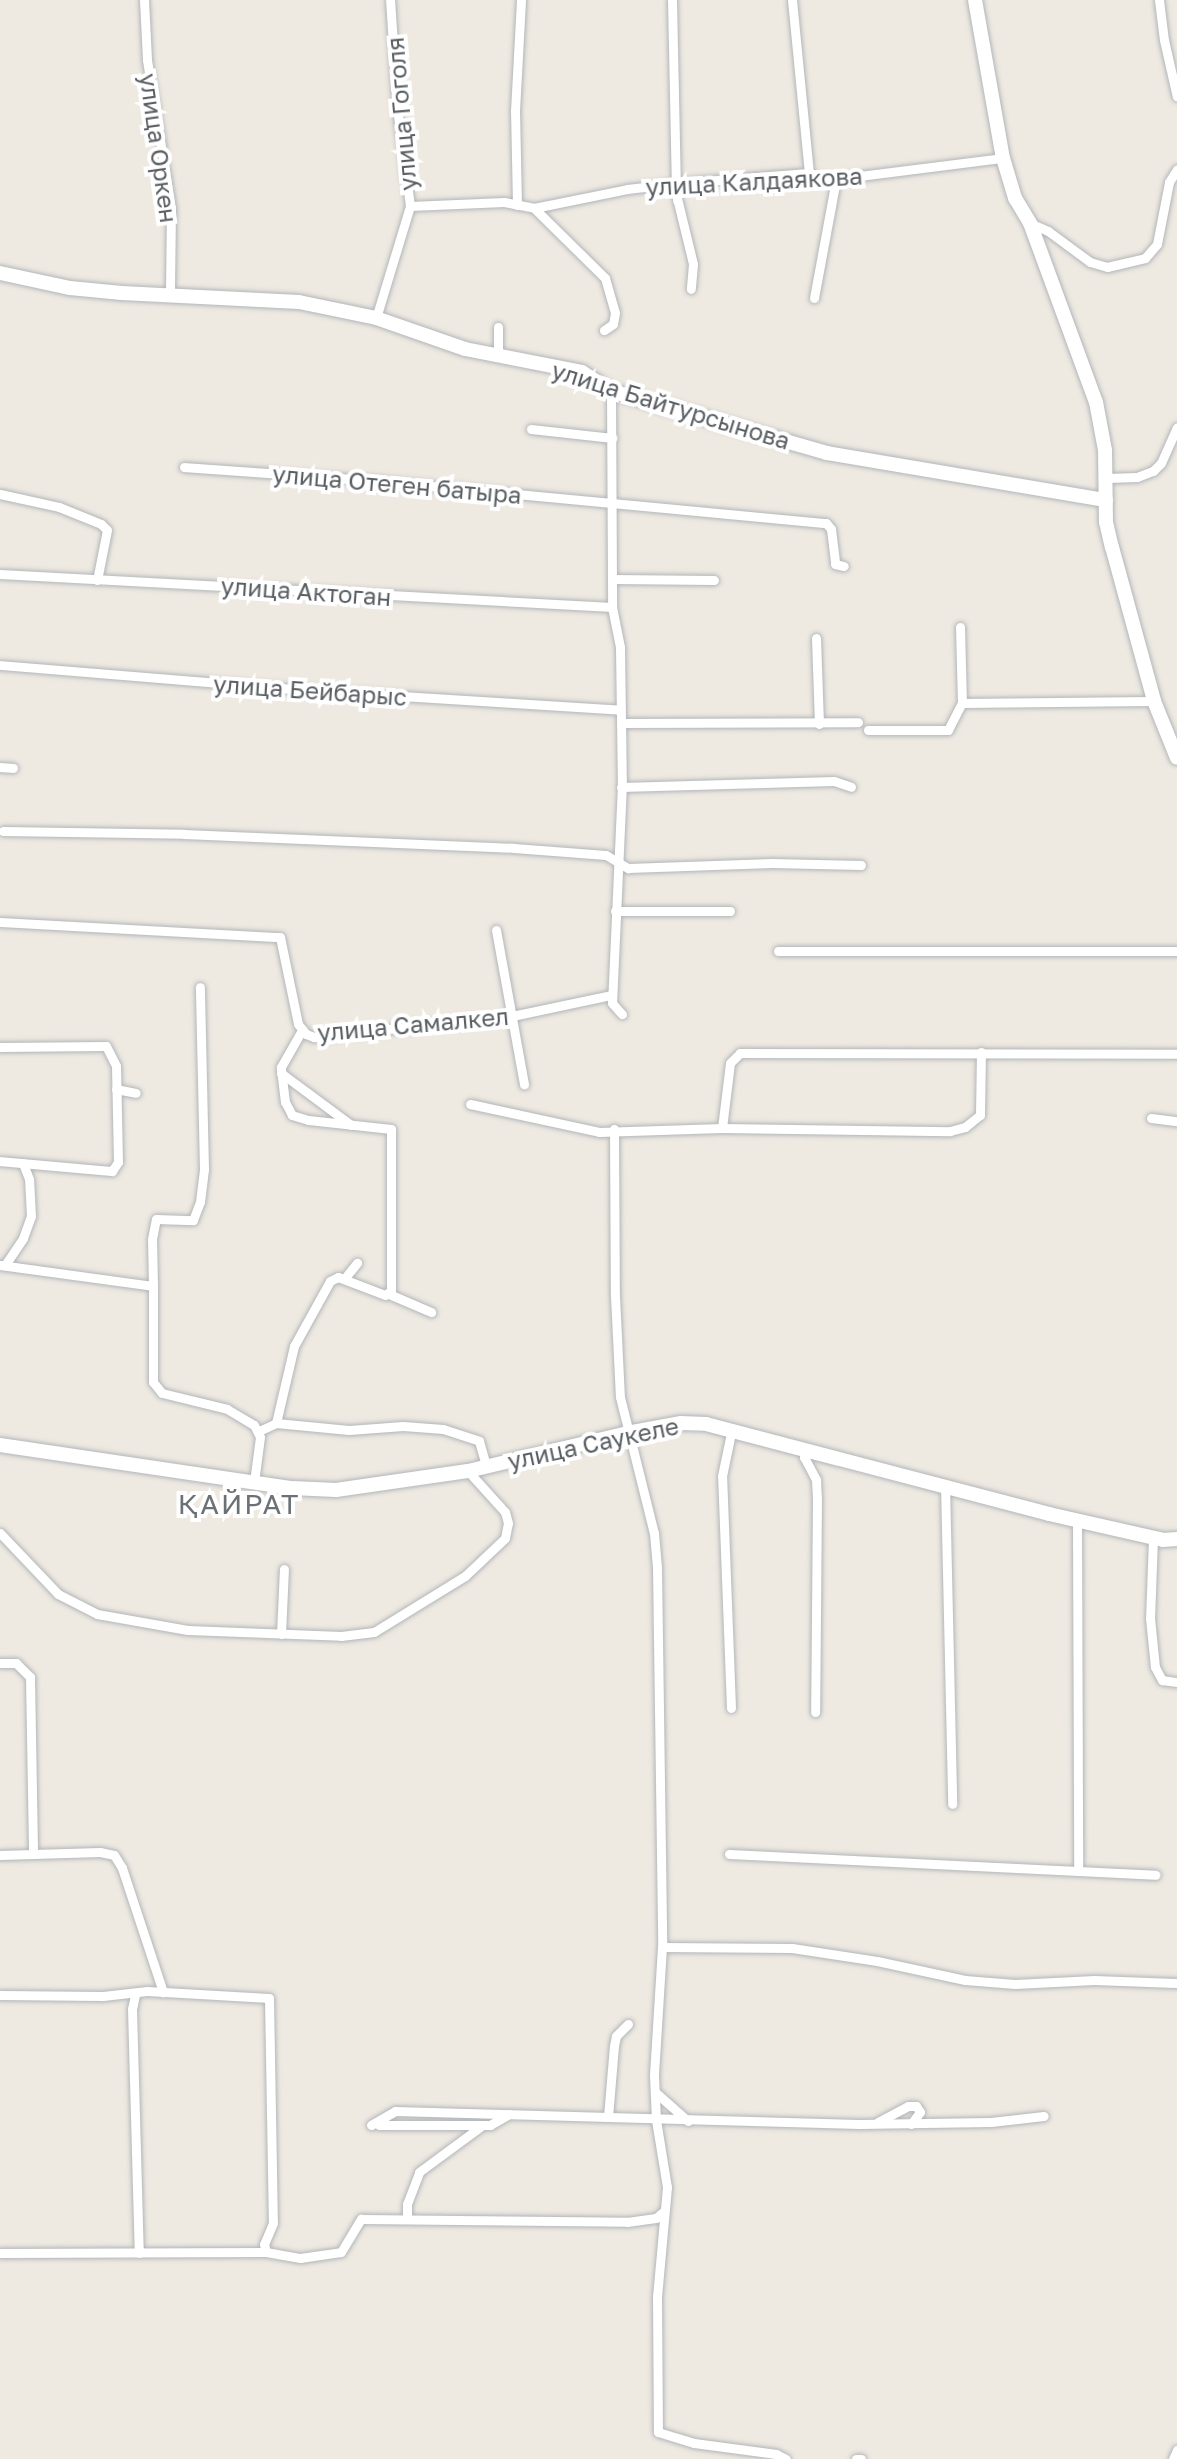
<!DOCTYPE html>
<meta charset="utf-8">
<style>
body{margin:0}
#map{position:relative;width:1177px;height:2459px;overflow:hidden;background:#eee9e1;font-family:"Golos Text",sans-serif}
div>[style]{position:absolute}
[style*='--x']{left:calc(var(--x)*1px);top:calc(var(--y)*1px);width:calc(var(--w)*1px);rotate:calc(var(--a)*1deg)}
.roads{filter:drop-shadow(0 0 2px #b2b6ba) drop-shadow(0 0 2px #b2b6ba)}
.street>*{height:9px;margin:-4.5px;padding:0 4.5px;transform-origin:4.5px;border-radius:4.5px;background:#fff}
.secondary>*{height:14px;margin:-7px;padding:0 7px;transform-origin:7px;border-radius:7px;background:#fff}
span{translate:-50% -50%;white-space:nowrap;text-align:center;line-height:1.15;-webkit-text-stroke:8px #fff;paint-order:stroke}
.street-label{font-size:24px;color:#5a5f63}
.quarter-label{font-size:28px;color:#6b7175;letter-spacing:2px}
</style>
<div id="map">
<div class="roads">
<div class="street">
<i style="--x:144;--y:0;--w:60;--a:87.1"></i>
<i style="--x:147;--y:60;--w:150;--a:80.8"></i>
<i style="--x:171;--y:208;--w:88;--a:90.7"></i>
<i style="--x:672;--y:0;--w:194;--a:88.8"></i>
<i style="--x:676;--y:194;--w:72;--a:76.3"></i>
<i style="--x:693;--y:264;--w:25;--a:95"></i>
<i style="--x:792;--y:0;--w:174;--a:84.4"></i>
<i style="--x:1159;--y:0;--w:40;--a:82.9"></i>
<i style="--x:1164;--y:40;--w:58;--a:77.2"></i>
<i style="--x:517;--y:205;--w:94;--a:-91.2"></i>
<i style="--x:515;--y:111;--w:111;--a:-86.9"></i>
<i style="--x:410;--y:206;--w:94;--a:-2.4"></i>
<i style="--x:504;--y:202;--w:31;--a:11"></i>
<i style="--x:534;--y:208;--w:95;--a:-11.5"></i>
<i style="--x:627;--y:189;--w:52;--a:-6.6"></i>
<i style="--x:679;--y:183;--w:130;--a:-4.4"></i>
<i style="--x:809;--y:173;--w:10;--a:29"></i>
<i style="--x:818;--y:178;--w:18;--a:3"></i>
<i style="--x:836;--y:179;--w:168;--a:-7.2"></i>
<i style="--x:534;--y:208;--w:100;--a:44.6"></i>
<i style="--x:605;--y:278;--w:36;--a:74"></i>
<i style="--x:615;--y:313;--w:11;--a:100"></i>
<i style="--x:613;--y:324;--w:11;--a:146"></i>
<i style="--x:1030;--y:223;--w:20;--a:24"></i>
<i style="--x:1048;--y:231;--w:52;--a:36.4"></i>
<i style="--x:1090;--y:262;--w:18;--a:16"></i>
<i style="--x:1107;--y:267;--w:39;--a:-13"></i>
<i style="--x:1145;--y:258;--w:18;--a:-49"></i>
<i style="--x:1157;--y:244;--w:63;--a:-79"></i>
<i style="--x:1169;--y:182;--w:15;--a:-58"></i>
<i style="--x:814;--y:298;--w:121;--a:-79.5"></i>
<i style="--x:376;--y:318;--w:117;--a:-73.1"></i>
<i style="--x:410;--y:206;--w:100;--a:-97.5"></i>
<i style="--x:397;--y:107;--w:107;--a:-93.7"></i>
<i style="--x:498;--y:327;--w:30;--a:90"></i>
<i style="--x:611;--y:391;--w:216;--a:89.7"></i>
<i style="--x:612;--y:607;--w:41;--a:78.7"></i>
<i style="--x:620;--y:647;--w:137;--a:89.2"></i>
<i style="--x:622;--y:784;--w:219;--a:92.6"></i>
<i style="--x:612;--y:1003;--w:15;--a:48"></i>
<i style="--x:531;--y:429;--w:82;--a:6.3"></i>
<i style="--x:184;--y:467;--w:196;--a:4.1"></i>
<i style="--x:379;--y:481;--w:449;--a:5.4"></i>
<i style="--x:826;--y:523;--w:8;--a:50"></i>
<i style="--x:831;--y:529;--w:35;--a:83"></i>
<i style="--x:835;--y:564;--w:9;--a:13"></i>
<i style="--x:1107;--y:478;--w:30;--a:-2"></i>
<i style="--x:1137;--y:477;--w:17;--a:-21"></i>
<i style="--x:1153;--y:471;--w:11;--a:-45"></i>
<i style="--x:1161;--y:463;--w:39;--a:-66"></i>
<i style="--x:0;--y:494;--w:60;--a:12.4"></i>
<i style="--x:59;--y:507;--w:45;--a:22"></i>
<i style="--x:101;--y:524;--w:8;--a:45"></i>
<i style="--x:107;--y:530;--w:51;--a:101.3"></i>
<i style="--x:0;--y:574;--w:613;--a:3.09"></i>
<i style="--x:612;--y:579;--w:102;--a:0.6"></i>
<i style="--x:960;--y:627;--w:76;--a:88.5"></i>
<i style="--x:816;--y:638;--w:86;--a:88"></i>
<i style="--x:0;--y:665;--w:307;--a:4.7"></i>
<i style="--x:306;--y:690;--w:315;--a:3.6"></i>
<i style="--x:621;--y:723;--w:237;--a:-0.2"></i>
<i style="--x:868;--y:730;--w:80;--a:0"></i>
<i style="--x:948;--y:730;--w:30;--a:-63"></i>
<i style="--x:962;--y:703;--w:192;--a:-0.6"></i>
<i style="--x:0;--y:767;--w:13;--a:4"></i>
<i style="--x:621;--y:787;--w:213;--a:-1.6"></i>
<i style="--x:834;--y:781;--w:18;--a:19"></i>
<i style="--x:3;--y:831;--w:181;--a:0.9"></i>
<i style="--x:184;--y:834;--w:330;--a:2.4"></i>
<i style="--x:514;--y:848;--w:92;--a:4.4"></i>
<i style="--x:606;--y:855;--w:26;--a:31"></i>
<i style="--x:628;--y:868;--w:144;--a:-2"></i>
<i style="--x:772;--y:863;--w:89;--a:1.3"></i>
<i style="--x:615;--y:911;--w:115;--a:0"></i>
<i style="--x:0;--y:922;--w:280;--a:3.1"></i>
<i style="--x:280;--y:937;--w:89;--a:78.3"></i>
<i style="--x:298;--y:1024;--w:13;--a:51"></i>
<i style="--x:306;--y:1034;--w:9;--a:21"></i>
<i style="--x:314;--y:1037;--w:199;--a:-6.1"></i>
<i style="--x:512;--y:1016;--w:102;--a:-11.9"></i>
<i style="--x:496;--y:930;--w:157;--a:79.7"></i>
<i style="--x:778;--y:951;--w:399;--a:0"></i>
<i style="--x:0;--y:1047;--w:106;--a:-0.5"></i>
<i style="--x:106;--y:1046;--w:22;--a:63"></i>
<i style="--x:116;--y:1066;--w:96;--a:88.8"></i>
<i style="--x:118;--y:1162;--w:11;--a:124"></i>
<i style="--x:112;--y:1171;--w:112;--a:-174.9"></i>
<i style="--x:281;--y:1073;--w:87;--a:36.6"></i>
<i style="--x:116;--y:1089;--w:20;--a:11"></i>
<i style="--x:470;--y:1104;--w:132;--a:12.2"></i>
<i style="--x:599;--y:1132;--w:123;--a:-1.9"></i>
<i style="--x:722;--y:1128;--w:228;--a:0.8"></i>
<i style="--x:950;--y:1131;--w:16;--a:-15"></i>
<i style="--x:965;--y:1127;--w:19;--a:-39"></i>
<i style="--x:980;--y:1115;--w:63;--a:-89.1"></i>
<i style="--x:1151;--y:1118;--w:26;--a:7"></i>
<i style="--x:722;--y:1128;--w:65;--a:-83"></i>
<i style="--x:730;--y:1063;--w:14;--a:-45"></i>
<i style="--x:740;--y:1053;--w:437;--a:0.1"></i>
<i style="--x:614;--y:1129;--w:167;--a:89.7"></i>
<i style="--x:615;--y:1296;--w:101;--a:87.2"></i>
<i style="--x:620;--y:1397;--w:140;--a:76"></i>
<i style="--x:654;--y:1533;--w:34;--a:85"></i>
<i style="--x:657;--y:1567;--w:380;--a:89.2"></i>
<i style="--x:662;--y:1947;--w:128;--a:93.6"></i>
<i style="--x:654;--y:2075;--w:45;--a:87.5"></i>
<i style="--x:656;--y:2120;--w:68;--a:80.7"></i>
<i style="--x:667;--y:2187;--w:109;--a:95.2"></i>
<i style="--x:657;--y:2296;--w:136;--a:89.6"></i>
<i style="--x:658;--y:2432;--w:38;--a:17"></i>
<i style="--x:694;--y:2443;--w:83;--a:7.6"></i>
<i style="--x:776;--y:2454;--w:11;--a:27"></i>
<i style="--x:0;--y:1265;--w:154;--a:7.8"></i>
<i style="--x:153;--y:1286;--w:96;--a:90"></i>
<i style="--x:153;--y:1382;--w:14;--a:51"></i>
<i style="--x:162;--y:1393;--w:67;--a:13.8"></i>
<i style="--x:227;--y:1409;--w:31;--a:31"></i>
<i style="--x:254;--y:1425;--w:13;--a:63"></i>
<i style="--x:260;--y:1437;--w:45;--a:97.6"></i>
<i style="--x:5;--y:1265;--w:32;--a:-56"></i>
<i style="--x:23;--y:1238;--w:23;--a:-70"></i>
<i style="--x:31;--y:1216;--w:37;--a:-93"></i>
<i style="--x:29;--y:1179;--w:17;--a:-111"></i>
<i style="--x:344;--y:1279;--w:21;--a:-51"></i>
<i style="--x:153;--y:1286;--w:47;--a:-91.2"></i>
<i style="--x:152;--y:1239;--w:20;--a:-79"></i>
<i style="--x:156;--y:1219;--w:37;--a:2"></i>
<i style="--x:193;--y:1220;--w:19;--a:-69"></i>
<i style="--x:200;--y:1202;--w:33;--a:-83"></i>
<i style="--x:204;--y:1169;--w:182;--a:-91.3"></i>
<i style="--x:389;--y:1294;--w:46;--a:23.2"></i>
<i style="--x:276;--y:1423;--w:79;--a:-76.8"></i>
<i style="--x:294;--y:1346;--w:74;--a:-61"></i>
<i style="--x:330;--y:1281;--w:9;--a:-27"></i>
<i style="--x:338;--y:1277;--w:50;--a:21"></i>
<i style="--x:385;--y:1295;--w:7;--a:-34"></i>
<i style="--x:391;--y:1291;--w:162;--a:-90"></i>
<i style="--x:391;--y:1129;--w:83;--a:-173.8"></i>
<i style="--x:308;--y:1120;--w:17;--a:-163"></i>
<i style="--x:292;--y:1115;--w:15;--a:-118"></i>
<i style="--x:285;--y:1102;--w:35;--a:-97"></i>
<i style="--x:281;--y:1067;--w:43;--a:-60.4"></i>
<i style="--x:259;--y:1431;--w:19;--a:-25"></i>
<i style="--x:276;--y:1423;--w:73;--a:5.5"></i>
<i style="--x:349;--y:1430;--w:54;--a:-4.2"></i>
<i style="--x:403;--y:1426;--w:40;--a:4.3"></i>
<i style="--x:443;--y:1429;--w:38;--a:18"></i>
<i style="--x:479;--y:1441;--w:26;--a:74"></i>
<i style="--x:807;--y:1450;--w:8;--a:113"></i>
<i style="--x:804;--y:1457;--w:26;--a:62"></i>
<i style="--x:816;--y:1480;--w:19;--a:87"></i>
<i style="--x:817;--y:1499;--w:213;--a:90.5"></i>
<i style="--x:945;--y:1484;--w:320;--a:88.7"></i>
<i style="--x:1077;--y:1520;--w:351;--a:89.8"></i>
<i style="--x:0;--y:1533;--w:84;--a:46.4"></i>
<i style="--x:58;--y:1594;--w:44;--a:27.1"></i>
<i style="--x:97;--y:1614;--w:92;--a:10"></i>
<i style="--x:188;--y:1630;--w:153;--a:2.2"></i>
<i style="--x:341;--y:1636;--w:33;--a:-7"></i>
<i style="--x:374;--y:1632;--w:107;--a:-31.6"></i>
<i style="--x:465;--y:1576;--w:55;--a:-43.5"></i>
<i style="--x:505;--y:1538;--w:15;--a:-79"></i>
<i style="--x:508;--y:1523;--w:11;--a:-105"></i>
<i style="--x:505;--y:1512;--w:55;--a:-132.1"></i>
<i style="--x:1153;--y:1538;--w:80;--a:92.1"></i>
<i style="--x:1150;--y:1618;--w:49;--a:84.2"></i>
<i style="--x:1155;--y:1667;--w:15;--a:62"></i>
<i style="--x:1162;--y:1680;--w:15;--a:8"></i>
<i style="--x:281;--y:1634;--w:65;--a:-87.4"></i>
<i style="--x:0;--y:1663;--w:16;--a:0"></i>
<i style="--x:16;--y:1663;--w:20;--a:45"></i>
<i style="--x:30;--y:1677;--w:177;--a:89"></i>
<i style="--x:731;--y:1708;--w:232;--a:-92.2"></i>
<i style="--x:722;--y:1476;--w:49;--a:-78.2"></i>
<i style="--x:729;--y:1854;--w:427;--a:2.8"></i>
<i style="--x:0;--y:1855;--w:100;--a:-1.7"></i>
<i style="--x:100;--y:1852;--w:14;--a:12"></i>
<i style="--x:114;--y:1855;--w:15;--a:58"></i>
<i style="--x:122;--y:1868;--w:131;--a:71.7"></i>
<i style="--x:662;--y:1947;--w:130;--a:0.4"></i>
<i style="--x:792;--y:1948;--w:86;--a:8.7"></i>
<i style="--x:877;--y:1961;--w:90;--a:12.2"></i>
<i style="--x:965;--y:1980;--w:50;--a:4.6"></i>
<i style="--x:1015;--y:1984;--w:79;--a:-2.9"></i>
<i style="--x:1094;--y:1980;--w:83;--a:2.1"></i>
<i style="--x:0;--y:1995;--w:103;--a:0.6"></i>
<i style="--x:103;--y:1996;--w:44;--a:-6.5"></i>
<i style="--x:147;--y:1991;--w:122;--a:3.3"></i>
<i style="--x:269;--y:1998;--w:225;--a:89"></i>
<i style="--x:273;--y:2223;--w:23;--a:113"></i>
<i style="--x:264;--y:2244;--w:8;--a:76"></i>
<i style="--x:135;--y:1995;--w:14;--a:102"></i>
<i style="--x:132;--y:2009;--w:244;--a:88.4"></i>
<i style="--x:655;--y:2092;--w:44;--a:41.3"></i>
<i style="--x:608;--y:2117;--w:71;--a:-85.2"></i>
<i style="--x:614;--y:2046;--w:10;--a:-79"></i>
<i style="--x:616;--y:2036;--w:17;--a:-45"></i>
<i style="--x:878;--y:2122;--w:34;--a:-28"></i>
<i style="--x:908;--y:2106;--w:8;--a:0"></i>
<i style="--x:916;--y:2106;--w:7;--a:56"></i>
<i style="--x:920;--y:2112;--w:15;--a:127"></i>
<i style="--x:371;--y:2125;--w:28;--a:-30"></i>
<i style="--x:395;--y:2111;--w:464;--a:1.6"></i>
<i style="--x:859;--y:2124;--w:132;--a:-0.9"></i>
<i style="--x:991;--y:2122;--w:53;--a:-6.5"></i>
<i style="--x:379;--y:2125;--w:111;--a:0"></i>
<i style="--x:490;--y:2125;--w:22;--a:-30"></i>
<i style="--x:407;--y:2219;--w:15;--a:-90"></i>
<i style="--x:407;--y:2204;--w:34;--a:-69"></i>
<i style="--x:419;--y:2172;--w:76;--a:-36.4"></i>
<i style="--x:0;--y:2253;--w:266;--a:-0.2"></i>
<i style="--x:266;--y:2252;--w:35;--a:10"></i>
<i style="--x:300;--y:2258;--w:41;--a:-8.3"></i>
<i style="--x:341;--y:2252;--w:39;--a:-59"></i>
<i style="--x:361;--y:2219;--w:266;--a:0.6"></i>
<i style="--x:627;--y:2222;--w:29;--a:-8"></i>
<i style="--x:656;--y:2218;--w:9;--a:-41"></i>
<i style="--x:856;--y:2459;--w:5;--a:0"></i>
<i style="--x:1173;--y:2459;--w:10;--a:-66"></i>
</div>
<div class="secondary">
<i style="--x:975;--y:0;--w:160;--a:80"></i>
<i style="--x:1003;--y:158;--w:42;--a:73.3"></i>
<i style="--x:1015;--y:198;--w:29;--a:59"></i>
<i style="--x:1030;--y:223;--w:191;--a:69.8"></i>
<i style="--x:1096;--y:402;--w:49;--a:79.4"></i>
<i style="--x:1105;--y:450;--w:72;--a:89.2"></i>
<i style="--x:1106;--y:522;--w:26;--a:77"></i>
<i style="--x:1112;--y:547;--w:160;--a:74.7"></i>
<i style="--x:1154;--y:701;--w:61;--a:68"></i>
<i style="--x:0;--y:273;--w:72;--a:12.1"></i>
<i style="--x:70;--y:288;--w:52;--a:5.5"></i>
<i style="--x:122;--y:293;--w:177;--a:2.9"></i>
<i style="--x:299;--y:302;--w:79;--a:11.7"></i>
<i style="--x:376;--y:318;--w:94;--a:19.2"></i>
<i style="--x:465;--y:349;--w:119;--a:11.1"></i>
<i style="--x:582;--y:372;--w:35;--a:33"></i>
<i style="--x:611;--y:391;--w:225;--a:16"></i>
<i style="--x:827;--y:453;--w:283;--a:9.6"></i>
<i style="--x:0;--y:1445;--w:295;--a:8.4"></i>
<i style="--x:292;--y:1488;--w:44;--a:2.6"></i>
<i style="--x:336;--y:1490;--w:133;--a:-8.2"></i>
<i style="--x:468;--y:1471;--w:163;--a:-13.4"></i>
<i style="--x:627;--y:1433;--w:55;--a:-10.5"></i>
<i style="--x:681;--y:1423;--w:25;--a:2"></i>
<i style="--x:706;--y:1424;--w:355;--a:14.7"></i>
<i style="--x:1049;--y:1514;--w:117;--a:12.8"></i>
<i style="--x:1163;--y:1540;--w:14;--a:-4"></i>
</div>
</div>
<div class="street-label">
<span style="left:401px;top:114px;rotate:-95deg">улица Гоголя</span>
<span style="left:159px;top:148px;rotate:82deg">улица Оркен</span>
<span style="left:754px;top:181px;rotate:-3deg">улица Калдаякова</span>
<span style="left:671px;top:405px;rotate:17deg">улица Байтурсынова</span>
<span style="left:397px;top:484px;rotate:5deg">улица Отеген батыра</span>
<span style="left:306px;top:591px;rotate:4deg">улица Актоган</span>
<span style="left:310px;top:690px;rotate:4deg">улица Бейбарыс</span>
<span style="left:413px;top:1024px;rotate:-5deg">улица Самалкел</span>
<span style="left:593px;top:1443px;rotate:-12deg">улица Саукеле</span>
</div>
<div class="quarter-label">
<span style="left:239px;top:1504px">ҚАЙРАТ</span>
</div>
</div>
